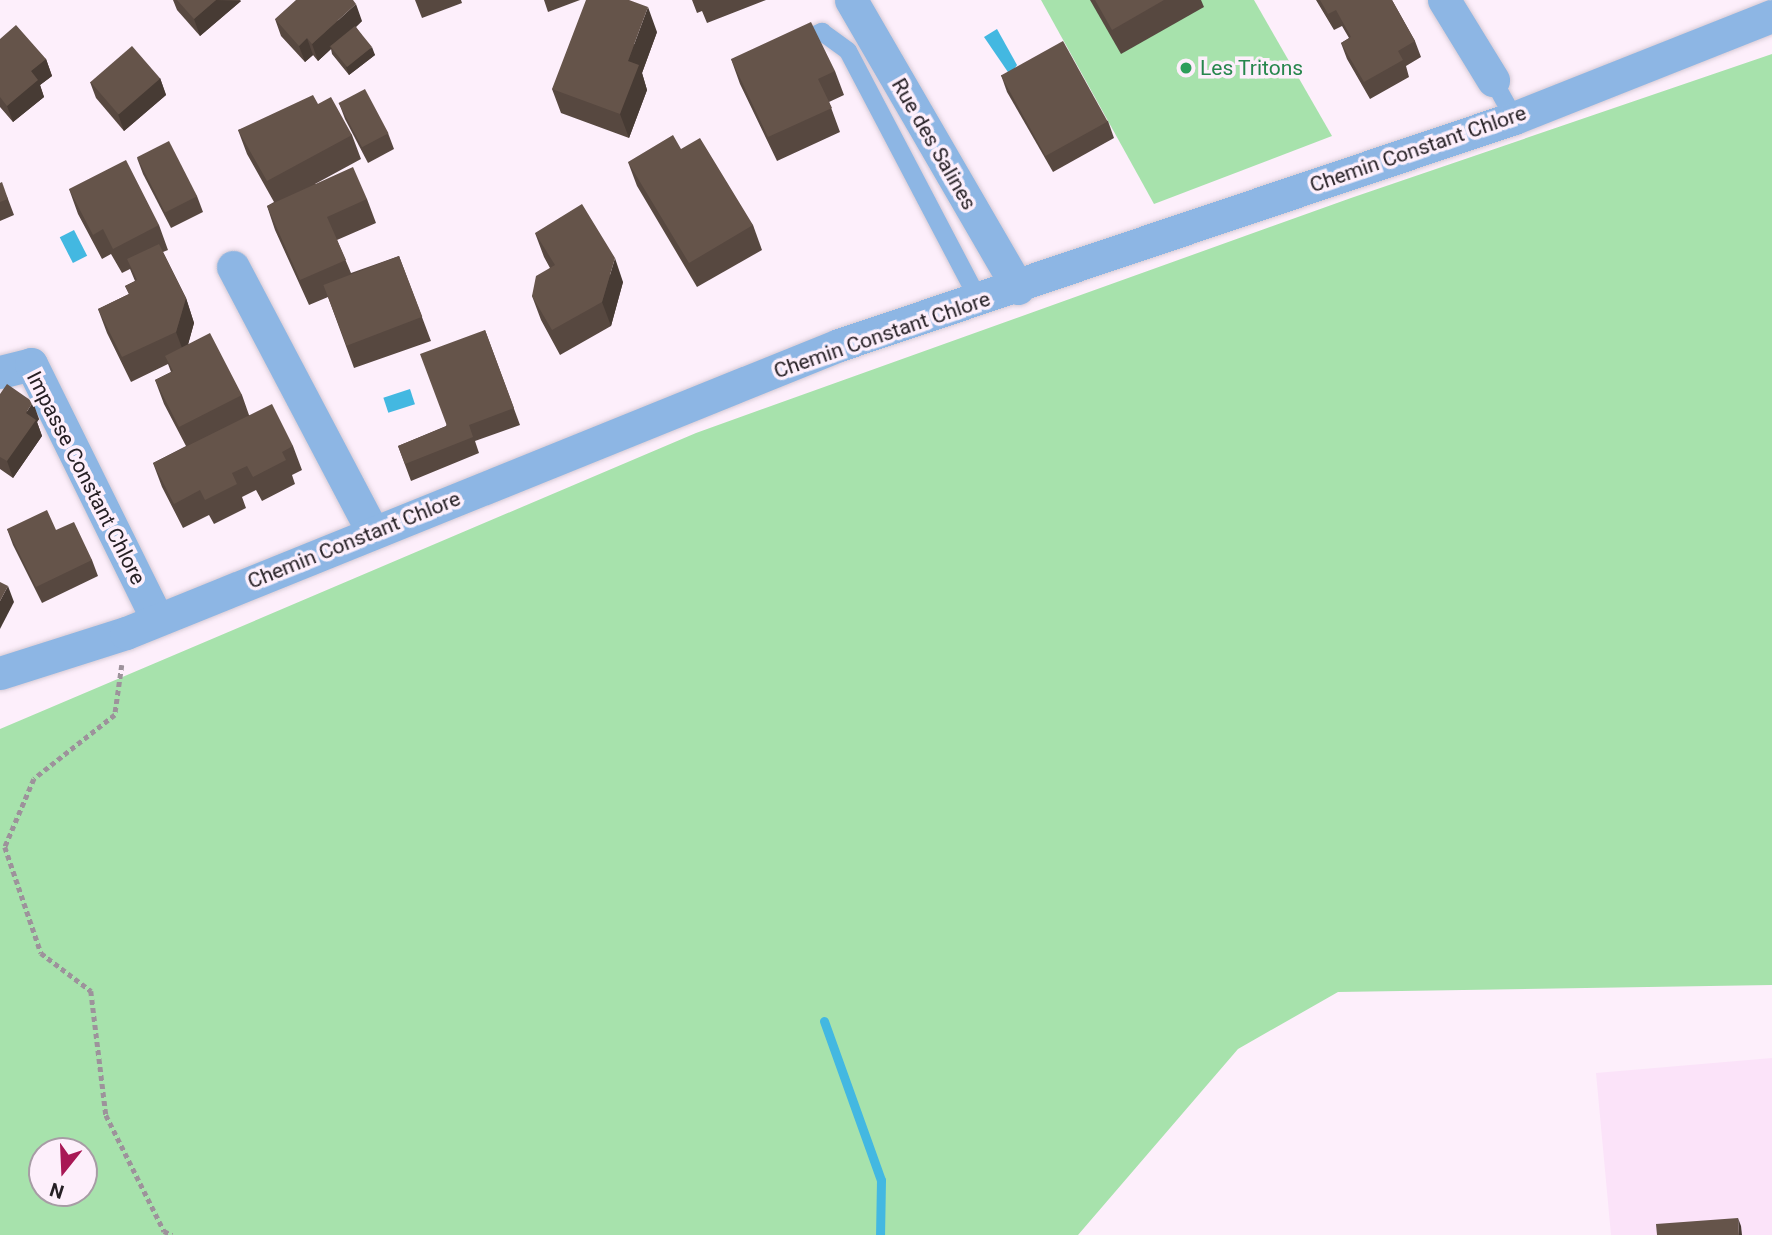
<!DOCTYPE html>
<style>
body{margin:0}
#map{position:relative;width:1772px;height:1235px;overflow:hidden;background:#fdeffb;font-family:Roboto,sans-serif}
div>[style]{position:absolute}
[style*='--x']{left:calc(var(--x)*1px);top:calc(var(--y)*1px);width:calc(var(--w)*1px);rotate:calc(var(--a)*1deg)}
.built>*{inset:0;background:#fbe3f9}
.green>*{inset:0;background:#a7e2ac}
.water>*{inset:0;background:#43b8e1;transform-origin:0 0}
.stream>*{height:9px;margin:-4.5px;padding:0 4.5px;transform-origin:4.5px;border-radius:4.5px;background:#43b8e1}
.path>*{height:4.5px;margin-top:-2.25px;transform-origin:0;background:repeating-linear-gradient(90deg,#9d929b 0 5px,transparent 0 8.5px)}
.roads{filter:drop-shadow(0 0 2px #d6cad4) drop-shadow(0 0 2px #d6cad4)}
.service>*{height:18px;margin:-9px;padding:0 9px;transform-origin:9px;border-radius:9px;background:#8db6e4}
.minor>*{height:33px;margin:-16.5px;padding:0 16.5px;transform-origin:16.5px;border-radius:16.5px;background:#8db6e4}
.wall>*{inset:0;background:#574840}
.shaded-wall>*{inset:0;background:#473b34}
.building>*{inset:0;background:#65544a;transform-origin:0 0}
.dots>*{width:19px;height:19px;translate:-50% -50%;box-sizing:border-box;border:4px solid #fdeffb;border-radius:50%}
span{translate:-50% -50%;white-space:nowrap;text-align:center;line-height:1.15;-webkit-text-stroke:7px #fdeffb;paint-order:stroke}
.leisure-label{font-size:21px;color:#27864d}
.left{translate:0 -50%;text-align:left}
.street-label{font-size:21px;color:#262025}
.north{position:absolute;left:28px;top:1137px;width:70px;height:70px;box-sizing:border-box;background:#fdeffb;border:2px solid #a79ca5;border-radius:50%;rotate:198deg;font-size:19px;font-weight:700;line-height:28px;text-align:center;color:#262025}
.north::after{content:'';display:block;margin:auto;width:24px;height:32px;background:#a81855;clip-path:polygon(50% 0,100% 100%,50% 72%,0 100%)}
</style>
<div id="map">
<div class="built">
<i style="clip-path:polygon(1772px 1058px,1772px 1235px,1611px 1235px,1596px 1073px)"></i>
</div>
<div class="green">
<i style="clip-path:polygon(1041px 0,1254px 0,1332px 136px,1154px 204px)"></i>
<i style="clip-path:polygon(evenodd,1772px 54px,1772px 985px,1338px 992px,1238px 1049px,1078px 1235px,0 1235px,0 729px,696px 433px,1351px 198px,1772px 54px,42px 1151px,84px 1151px,84px 1193px,42px 1193px,42px 1151px)"></i>
</div>
<div class="water">
<i style="clip-path:polygon(997px 29px,1017px 65px,1010px 75px,984px 37px)"></i>
<i style="left:74px;top:230px;width:29px;height:16px;rotate:63deg"></i>
<i style="left:410px;top:389px;width:16px;height:28px;rotate:72deg"></i>
</div>
<div class="stream">
<i style="--x:824;--y:1021;--w:169;--a:70.3"></i>
<i style="--x:881;--y:1180;--w:55;--a:91"></i>
</div>
<div class="path">
<i style="--x:122;--y:665;--w:50;--a:98"></i>
<i style="--x:115;--y:715;--w:103;--a:141.7"></i>
<i style="--x:34;--y:779;--w:74;--a:113.1"></i>
<i style="--x:5;--y:847;--w:112;--a:71.2"></i>
<i style="--x:41;--y:953;--w:63;--a:37.2"></i>
<i style="--x:91;--y:991;--w:125;--a:83.1"></i>
<i style="--x:106;--y:1115;--w:130;--a:63.4"></i>
<i style="--x:164;--y:1231;--w:9;--a:27"></i>
</div>
<div class="roads">
<div class="service">
<i style="--x:796;--y:44;--w:29;--a:-25"></i>
<i style="--x:822;--y:32;--w:32;--a:36"></i>
<i style="--x:848;--y:51;--w:282;--a:62.3"></i>
<i style="--x:1493;--y:80;--w:43;--a:61.1"></i>
</div>
<div class="minor">
<i style="--x:851;--y:0;--w:333;--a:59.9"></i>
<i style="--x:1444;--y:0;--w:94;--a:58.5"></i>
<i style="--x:233;--y:267;--w:300;--a:62.2"></i>
<i style="--x:0;--y:372;--w:32;--a:-14"></i>
<i style="--x:31;--y:364;--w:284;--a:63.7"></i>
<i style="--x:0;--y:673;--w:132;--a:-17.6"></i>
<i style="--x:126;--y:633;--w:769;--a:-22"></i>
<i style="--x:839;--y:345;--w:712;--a:-18.59"></i>
<i style="--x:1514;--y:118;--w:277;--a:-21.6"></i>
</div>
</div>
<div class="wall">
<i style="clip-path:polygon(173px 0,240px 0,241px 1px,200px 36px,177px 10px)"></i>
<i style="clip-path:polygon(415px 0,461px 0,462px 3px,422px 18px)"></i>
<i style="clip-path:polygon(544px 0,580px 0,548px 12px)"></i>
<i style="clip-path:polygon(692px 0,766px 0,707px 23px,702px 11px,697px 13px)"></i>
<i style="clip-path:polygon(1090px 0,1201px 0,1204px 7px,1121px 54px)"></i>
<i style="clip-path:polygon(1316px 0,1392px 0,1415px 41px,1421px 57px,1406px 66px,1409px 77px,1370px 99px,1347px 59px,1341px 43px,1349px 38px,1342px 26px,1334px 30px)"></i>
<i style="clip-path:polygon(275px 19px,362px 21px,356px 27px,375px 55px,349px 75px,332px 54px,331px 49px,318px 61px,313px 55px,305px 62px,281px 36px)"></i>
<i style="clip-path:polygon(657px 32px,642px 73px,647px 90px,629px 138px,561px 113px,552px 89px)"></i>
<i style="clip-path:polygon(0 39px,46px 59px,52px 76px,40px 85px,44px 97px,13px 122px,0 107px)"></i>
<i style="clip-path:polygon(731px 59px,835px 71px,844px 95px,829px 102px,840px 132px,777px 161px,740px 84px)"></i>
<i style="clip-path:polygon(1001px 75px,1108px 121px,1114px 138px,1053px 172px,1007px 92px)"></i>
<i style="clip-path:polygon(160px 78px,166px 95px,124px 131px,96px 98px,90px 82px)"></i>
<i style="clip-path:polygon(339px 103px,388px 133px,394px 149px,368px 163px,345px 119px)"></i>
<i style="clip-path:polygon(318px 104px,352px 135px,361px 159px,315px 184px,367px 199px,376px 223px,337px 240px,351px 273px,399px 256px,431px 341px,354px 368px,328px 297px,309px 305px,275px 230px,267px 206px,274px 202px,247px 154px,238px 130px)"></i>
<i style="clip-path:polygon(137px 158px,197px 196px,203px 212px,171px 228px,143px 174px)"></i>
<i style="clip-path:polygon(628px 162px,753px 225px,762px 250px,697px 287px,637px 186px)"></i>
<i style="clip-path:polygon(0 183px,8px 199px,14px 215px,0 221px)"></i>
<i style="clip-path:polygon(69px 189px,159px 225px,168px 250px,163px 252px,186px 298px,194px 323px,188px 344px,242px 395px,249px 415px,293px 446px,302px 470px,292px 475px,295px 484px,262px 501px,256px 490px,242px 497px,246px 508px,214px 524px,209px 515px,183px 528px,162px 487px,153px 463px,186px 446px,164px 404px,155px 380px,171px 372px,168px 364px,131px 382px,107px 333px,98px 309px,129px 294px,125px 286px,135px 281px,130px 269px,122px 273px,111px 254px,102px 259px,78px 214px)"></i>
<i style="clip-path:polygon(535px 233px,623px 282px,611px 326px,560px 355px,541px 320px,532px 296px,550px 268px,544px 257px)"></i>
<i style="clip-path:polygon(485px 330px,520px 425px,475px 441px,479px 453px,411px 481px,398px 446px,446px 426px)"></i>
<i style="clip-path:polygon(0 394px,39px 419px,37px 422px,42px 436px,13px 478px,0 469px)"></i>
<i style="clip-path:polygon(7px 529px,56px 530px,92px 560px,98px 576px,42px 603px,13px 545px)"></i>
</div>
<div class="shaded-wall">
<i style="clip-path:polygon(216px 0,241px 1px,200px 36px,194px 19px)"></i>
<i style="clip-path:polygon(356px 4px,362px 21px,332px 49px,329px 45px,331px 49px,318px 61px,312px 44px)"></i>
<i style="clip-path:polygon(648px 7px,657px 32px,642px 73px,647px 90px,629px 138px,620px 114px,628px 61px)"></i>
<i style="clip-path:polygon(307px 38px,313px 55px,305px 62px,299px 46px)"></i>
<i style="clip-path:polygon(372px 47px,375px 55px,349px 75px,346px 67px)"></i>
<i style="clip-path:polygon(46px 59px,52px 76px,40px 85px,44px 97px,13px 122px,7px 106px,31px 71px)"></i>
<i style="clip-path:polygon(160px 78px,166px 95px,124px 131px,118px 114px)"></i>
<i style="clip-path:polygon(615px 258px,623px 282px,611px 326px,602px 302px)"></i>
<i style="clip-path:polygon(186px 298px,194px 323px,185px 356px,176px 332px)"></i>
<i style="clip-path:polygon(33px 402px,39px 419px,37px 422px,42px 436px,13px 478px,7px 461px,26px 413px)"></i>
<i style="clip-path:polygon(8px 586px,14px 602px,0 629px,0 601px)"></i>
<i style="clip-path:polygon(1738px 1218px,1741px 1226px,1742px 1235px,1739px 1235px)"></i>
</div>
<div class="building">
<i style="clip-path:polygon(177px 0,216px 0,194px 19px)"></i>
<i style="clip-path:polygon(296px 0,353px 0,356px 4px,312px 44px,307px 38px,299px 46px,275px 19px)"></i>
<i style="clip-path:polygon(586px 0,629px 0,648px 7px,628px 61px,639px 65px,620px 114px,552px 89px)"></i>
<i style="clip-path:polygon(1095px 0,1164px 0,1112px 30px)"></i>
<i style="clip-path:polygon(1320px 0,1392px 0,1415px 41px,1398px 51px,1403px 60px,1364px 82px,1341px 43px,1351px 37px,1336px 10px,1328px 14px)"></i>
<i style="clip-path:polygon(811px 22px,835px 71px,818px 79px,832px 108px,768px 137px,731px 59px)"></i>
<i style="clip-path:polygon(16px 25px,46px 59px,31px 71px,38px 80px,7px 106px,0 97px,0 39px)"></i>
<i style="left:355px;top:26px;width:27px;height:32px;rotate:51deg"></i>
<i style="left:1063px;top:41px;width:92px;height:71px;rotate:61deg"></i>
<i style="left:132px;top:46px;width:43px;height:55px;rotate:49deg"></i>
<i style="left:365px;top:89px;width:50px;height:30px;rotate:62deg"></i>
<i style="clip-path:polygon(313px 95px,318px 104px,331px 97px,352px 135px,267px 181px,238px 130px)"></i>
<i style="clip-path:polygon(673px 135px,681px 149px,700px 138px,753px 225px,689px 263px,628px 162px)"></i>
<i style="left:169px;top:141px;width:62px;height:36px;rotate:63deg"></i>
<i style="clip-path:polygon(126px 160px,159px 225px,113px 249px,103px 229px,93px 235px,69px 189px)"></i>
<i style="clip-path:polygon(353px 167px,367px 199px,327px 217px,346px 260px,300px 280px,267px 206px)"></i>
<i style="clip-path:polygon(2px 182px,8px 199px,0 202px,0 183px)"></i>
<i style="clip-path:polygon(582px 204px,615px 258px,602px 302px,552px 330px,532px 296px,536px 276px,555px 265px,535px 233px)"></i>
<i style="clip-path:polygon(159px 244px,186px 298px,176px 332px,122px 357px,98px 309px,129px 294px,125px 286px,137px 280px,127px 259px)"></i>
<i style="left:399px;top:256px;width:65px;height:81px;rotate:69deg"></i>
<i style="clip-path:polygon(485px 330px,514px 408px,469px 425px,473px 437px,405px 464px,398px 446px,447px 426px,420px 354px)"></i>
<i style="clip-path:polygon(210px 333px,242px 395px,179px 427px,155px 380px,173px 371px,165px 356px)"></i>
<i style="clip-path:polygon(7px 384px,33px 402px,26px 413px,36px 420px,7px 461px,0 457px,0 394px)"></i>
<i style="clip-path:polygon(272px 404px,293px 446px,282px 452px,286px 460px,253px 477px,247px 466px,232px 473px,237px 484px,205px 500px,200px 490px,174px 504px,153px 463px)"></i>
<i style="clip-path:polygon(47px 510px,56px 530px,74px 522px,92px 560px,36px 587px,7px 529px)"></i>
<i style="clip-path:polygon(0 582px,8px 586px,0 601px)"></i>
<i style="clip-path:polygon(1738px 1218px,1739px 1235px,1657px 1235px,1656px 1224px)"></i>
</div>
<div class="dots">
<i style="left:1186px;top:68px;background:#2e9e5b"></i>
</div>
<div class="leisure-label">
<span class="left" style="left:1200px;top:68px">Les Tritons</span>
</div>
<div class="street-label">
<span style="left:934px;top:144px;rotate:60deg">Rue des Salines</span>
<span style="left:1418px;top:149px;rotate:-19deg">Chemin Constant Chlore</span>
<span style="left:882px;top:335px;rotate:-19deg">Chemin Constant Chlore</span>
<span style="left:86px;top:478px;rotate:63deg">Impasse Constant Chlore</span>
<span style="left:354px;top:540px;rotate:-22deg">Chemin Constant Chlore</span>
</div>
<div class="north">N</div>
</div>
